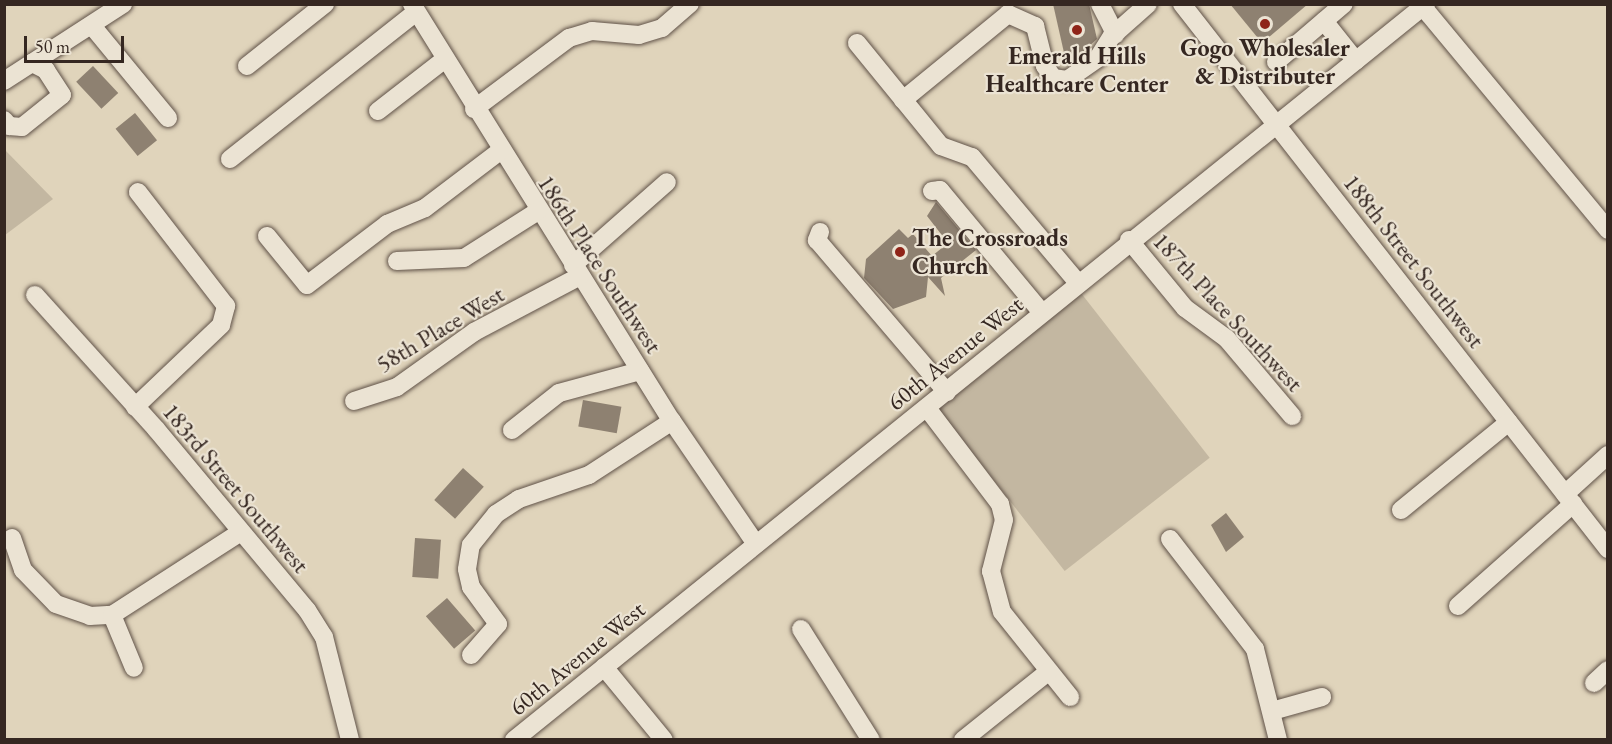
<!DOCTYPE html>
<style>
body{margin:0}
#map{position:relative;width:1612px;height:744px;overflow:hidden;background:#e0d4bb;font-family:"EB Garamond",serif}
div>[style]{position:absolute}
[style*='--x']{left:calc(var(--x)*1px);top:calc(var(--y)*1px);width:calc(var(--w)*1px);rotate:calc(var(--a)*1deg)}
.green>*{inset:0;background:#c3b7a1;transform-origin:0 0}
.building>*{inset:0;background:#8e8171;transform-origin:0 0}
.roads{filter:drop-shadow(0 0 2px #605248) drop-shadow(0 0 2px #605248)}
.minor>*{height:18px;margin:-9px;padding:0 9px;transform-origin:9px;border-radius:9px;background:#ebe3d3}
.dots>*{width:16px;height:16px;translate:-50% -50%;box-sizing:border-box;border:3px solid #ebe3d3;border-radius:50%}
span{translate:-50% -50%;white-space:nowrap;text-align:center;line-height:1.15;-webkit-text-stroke:4.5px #ebe3d3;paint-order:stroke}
.poi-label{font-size:24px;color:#352721;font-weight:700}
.left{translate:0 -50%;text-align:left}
.street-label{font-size:24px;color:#352721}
.frame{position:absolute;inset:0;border:6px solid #352721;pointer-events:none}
.scale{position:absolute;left:24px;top:36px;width:100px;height:27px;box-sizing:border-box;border:3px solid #352721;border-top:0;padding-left:8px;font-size:18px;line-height:21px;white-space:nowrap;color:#352721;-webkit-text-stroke:4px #ebe3d3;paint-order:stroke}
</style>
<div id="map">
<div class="green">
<i style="clip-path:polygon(5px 150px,53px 199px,5px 235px)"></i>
<i style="left:1081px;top:293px;width:209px;height:184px;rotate:52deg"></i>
</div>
<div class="building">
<i style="clip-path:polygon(1053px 4px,1089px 4px,1097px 39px,1067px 66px)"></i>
<i style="clip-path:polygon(1230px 4px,1308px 4px,1262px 43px)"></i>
<i style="left:93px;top:66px;width:37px;height:23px;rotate:47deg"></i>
<i style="left:135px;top:113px;width:35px;height:25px;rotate:51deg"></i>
<i style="clip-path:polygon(936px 202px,976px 250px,941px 278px,945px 296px,928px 277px,926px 297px,893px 309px,864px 278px,866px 259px,899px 229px,908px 238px,913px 234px,932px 256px,948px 243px,927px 216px)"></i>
<i style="left:583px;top:400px;width:39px;height:27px;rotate:10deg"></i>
<i style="left:463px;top:468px;width:28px;height:43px;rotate:42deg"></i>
<i style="clip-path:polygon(1226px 513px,1244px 537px,1226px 552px,1211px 525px)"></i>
<i style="left:415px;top:538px;width:26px;height:39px;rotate:4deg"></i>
<i style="left:447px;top:598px;width:43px;height:28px;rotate:49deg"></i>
</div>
<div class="roads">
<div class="minor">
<i style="--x:412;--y:4;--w:491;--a:58.1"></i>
<i style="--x:672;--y:421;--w:149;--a:55.7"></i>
<i style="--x:1100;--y:4;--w:34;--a:63"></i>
<i style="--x:1182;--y:4;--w:692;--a:51.99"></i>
<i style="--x:1423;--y:7;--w:290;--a:50.3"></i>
<i style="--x:1324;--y:21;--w:51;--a:51.3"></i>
<i style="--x:93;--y:27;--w:118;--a:50.5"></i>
<i style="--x:857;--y:43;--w:133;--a:50.8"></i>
<i style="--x:941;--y:146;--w:33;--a:20"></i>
<i style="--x:972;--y:157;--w:165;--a:49.9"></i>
<i style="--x:1276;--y:62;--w:89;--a:-40.5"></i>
<i style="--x:247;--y:66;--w:100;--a:-38.5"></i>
<i style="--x:4;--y:81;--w:142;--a:-32.9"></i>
<i style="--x:903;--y:100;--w:136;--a:-39.3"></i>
<i style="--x:1008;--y:14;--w:30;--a:24"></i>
<i style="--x:1035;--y:26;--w:41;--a:76"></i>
<i style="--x:1045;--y:66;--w:14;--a:56"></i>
<i style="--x:1053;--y:78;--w:14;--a:8"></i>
<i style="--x:1067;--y:80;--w:38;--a:-35"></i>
<i style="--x:1098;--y:58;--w:26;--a:-58"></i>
<i style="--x:1112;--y:36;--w:48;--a:-41.6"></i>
<i style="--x:474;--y:109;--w:119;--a:-36.8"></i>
<i style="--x:569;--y:38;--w:24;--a:-17"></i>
<i style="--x:592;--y:31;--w:47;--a:4.9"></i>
<i style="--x:639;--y:35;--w:24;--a:-17"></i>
<i style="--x:662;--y:28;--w:37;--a:-41"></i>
<i style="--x:378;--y:111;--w:83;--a:-37.7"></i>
<i style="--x:4;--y:120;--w:8;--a:50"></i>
<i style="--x:9;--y:126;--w:13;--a:4"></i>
<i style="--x:22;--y:127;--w:51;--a:-38.7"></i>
<i style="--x:62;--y:95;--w:30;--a:-123"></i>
<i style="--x:46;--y:70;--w:16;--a:-153"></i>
<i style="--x:230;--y:159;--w:237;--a:-38.3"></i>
<i style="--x:932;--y:191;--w:8;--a:-7"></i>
<i style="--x:940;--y:190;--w:160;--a:50.3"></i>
<i style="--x:820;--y:232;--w:9;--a:111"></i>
<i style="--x:817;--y:240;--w:200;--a:49.5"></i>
<i style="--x:267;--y:236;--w:63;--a:50.8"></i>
<i style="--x:307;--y:285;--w:101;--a:-37.3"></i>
<i style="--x:387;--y:224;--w:41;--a:-22.8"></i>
<i style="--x:425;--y:208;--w:94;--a:-37.2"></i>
<i style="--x:1129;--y:240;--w:88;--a:50.5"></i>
<i style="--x:1185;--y:308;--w:52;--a:36.4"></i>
<i style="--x:1227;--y:339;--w:101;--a:49.8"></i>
<i style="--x:397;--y:261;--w:67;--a:-2.6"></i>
<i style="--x:464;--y:258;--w:88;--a:-32.4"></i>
<i style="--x:573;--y:265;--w:125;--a:-41.4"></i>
<i style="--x:35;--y:295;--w:181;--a:47.9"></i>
<i style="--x:156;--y:429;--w:236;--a:50.2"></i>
<i style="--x:307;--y:610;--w:32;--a:58"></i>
<i style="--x:324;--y:637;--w:106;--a:75.8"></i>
<i style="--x:354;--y:401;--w:45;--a:-18"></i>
<i style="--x:397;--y:387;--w:95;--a:-35.5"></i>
<i style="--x:474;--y:332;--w:120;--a:-27.8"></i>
<i style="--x:135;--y:407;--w:119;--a:-43.6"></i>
<i style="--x:221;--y:325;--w:20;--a:-75"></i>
<i style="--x:226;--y:306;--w:144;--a:-127.7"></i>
<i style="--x:927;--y:408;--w:121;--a:52.8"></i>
<i style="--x:1000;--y:504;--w:16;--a:76"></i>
<i style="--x:1004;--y:520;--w:53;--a:104.3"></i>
<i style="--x:991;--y:571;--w:42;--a:75"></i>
<i style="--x:1002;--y:612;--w:109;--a:51.3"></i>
<i style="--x:512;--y:430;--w:60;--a:-38.2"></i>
<i style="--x:559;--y:393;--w:84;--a:-15.2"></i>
<i style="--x:1565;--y:494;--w:58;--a:-42.2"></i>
<i style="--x:1401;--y:510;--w:139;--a:-39.2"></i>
<i style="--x:12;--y:538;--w:34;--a:71"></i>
<i style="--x:23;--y:570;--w:47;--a:45.9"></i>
<i style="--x:56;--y:604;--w:36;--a:19"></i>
<i style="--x:90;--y:616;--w:22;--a:-3"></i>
<i style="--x:112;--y:615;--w:57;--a:67.5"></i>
<i style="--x:1170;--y:539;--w:139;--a:52.3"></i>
<i style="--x:1255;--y:649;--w:94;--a:75.8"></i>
<i style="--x:1458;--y:606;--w:154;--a:-41.6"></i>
<i style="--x:112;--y:615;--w:153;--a:-32.8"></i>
<i style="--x:801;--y:629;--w:131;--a:57.8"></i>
<i style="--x:471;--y:655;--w:41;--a:-48.9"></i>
<i style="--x:498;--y:624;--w:46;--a:-126.1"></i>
<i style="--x:471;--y:587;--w:18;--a:-103"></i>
<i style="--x:467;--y:569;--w:24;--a:-81"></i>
<i style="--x:471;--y:545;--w:40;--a:-51"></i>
<i style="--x:496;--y:514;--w:27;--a:-33"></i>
<i style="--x:519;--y:499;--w:74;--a:-18.9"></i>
<i style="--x:589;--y:475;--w:99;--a:-33"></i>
<i style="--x:604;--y:667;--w:94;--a:50.6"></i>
<i style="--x:1594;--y:683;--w:19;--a:-43"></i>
<i style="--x:1272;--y:711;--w:52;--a:-15.6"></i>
<i style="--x:514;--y:740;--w:1172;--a:-38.9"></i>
<i style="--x:963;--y:740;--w:110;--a:-38.7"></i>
</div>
</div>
<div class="dots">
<i style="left:1265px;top:24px;background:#8f2418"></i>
<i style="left:1077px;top:30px;background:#8f2418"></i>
<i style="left:900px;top:252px;background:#8f2418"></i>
</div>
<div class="poi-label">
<span style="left:1265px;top:62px">Gogo Wholesaler<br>&amp; Distributer</span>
<span style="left:1077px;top:70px">Emerald Hills<br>Healthcare Center</span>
<span class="left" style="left:912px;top:252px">The Crossroads<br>Church</span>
</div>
<div class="street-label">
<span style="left:1414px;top:261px;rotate:52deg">188th Street Southwest</span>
<span style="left:600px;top:264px;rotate:57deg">186th Place Southwest</span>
<span style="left:1228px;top:312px;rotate:47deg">187th Place Southwest</span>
<span style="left:440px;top:329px;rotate:-31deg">58th Place West</span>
<span style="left:955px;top:353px;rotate:-39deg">60th Avenue West</span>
<span style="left:236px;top:488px;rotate:50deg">183rd Street Southwest</span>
<span style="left:577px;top:658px;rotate:-39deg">60th Avenue West</span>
</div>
<div class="frame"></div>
<div class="scale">50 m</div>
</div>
